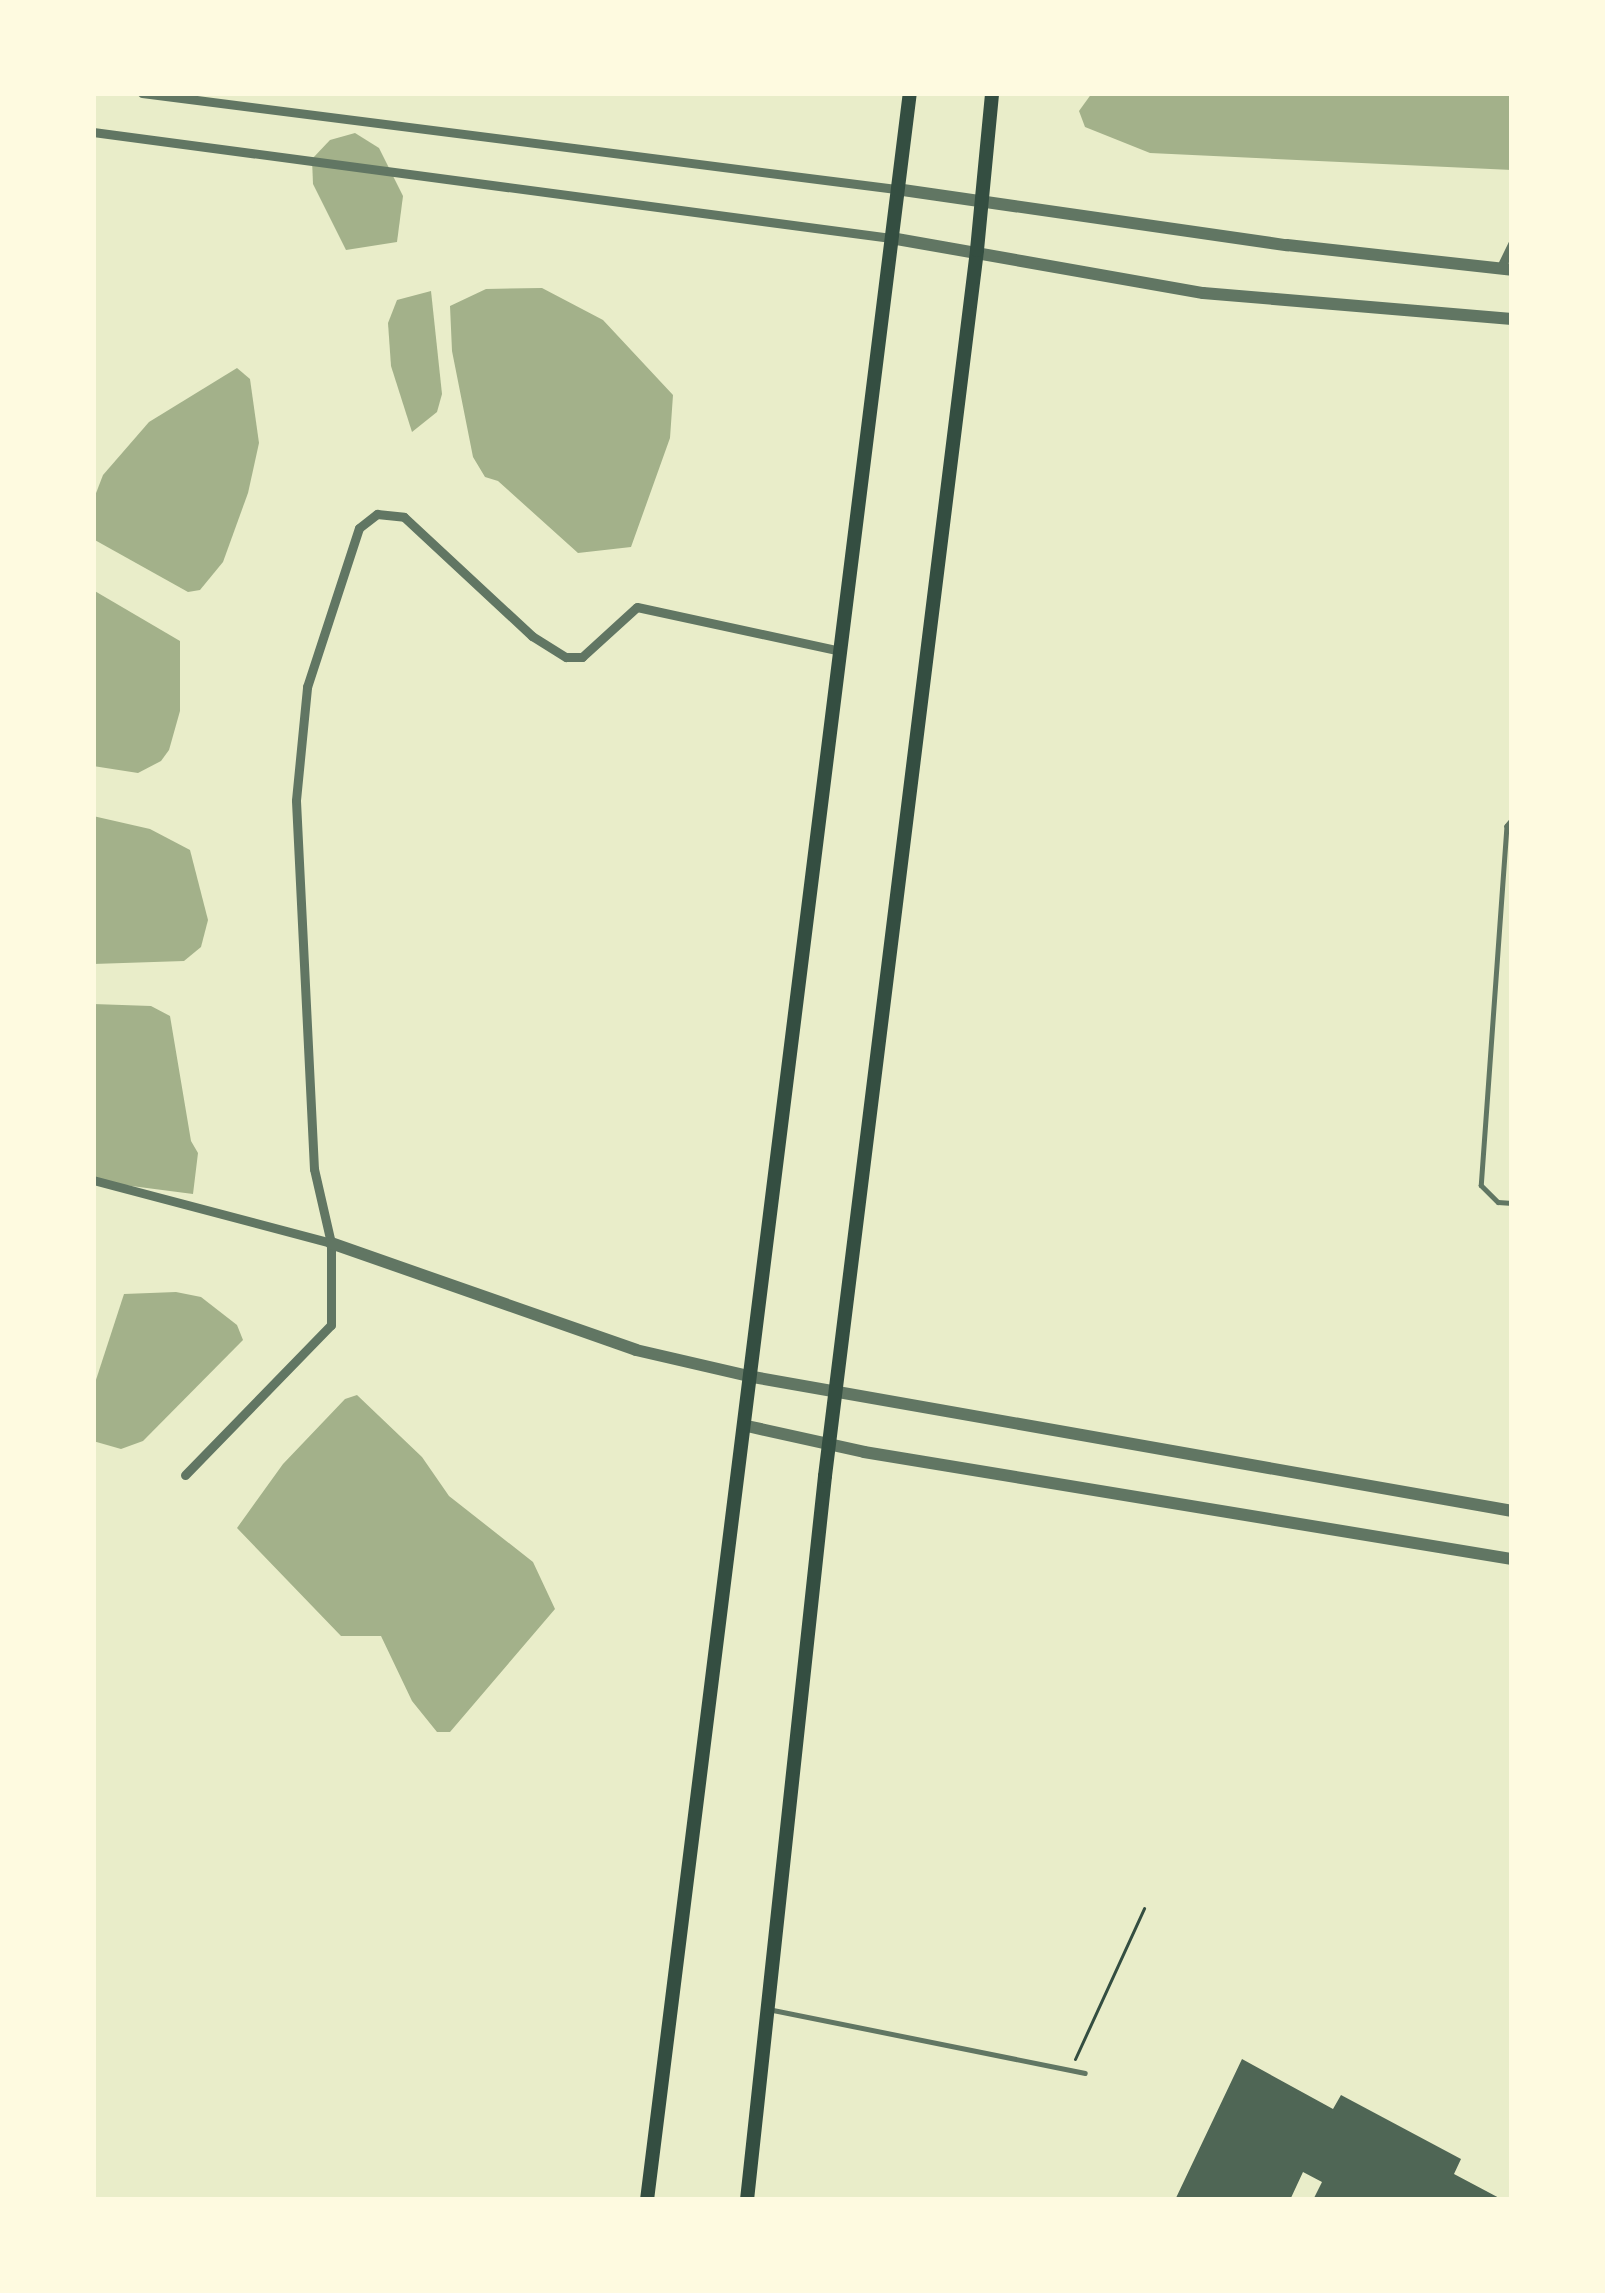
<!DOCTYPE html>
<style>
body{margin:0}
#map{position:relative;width:1605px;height:2293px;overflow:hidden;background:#e9edc9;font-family:Cabin,sans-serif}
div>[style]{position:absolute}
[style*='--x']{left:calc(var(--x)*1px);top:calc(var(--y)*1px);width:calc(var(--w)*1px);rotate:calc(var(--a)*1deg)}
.water>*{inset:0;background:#a3b18a}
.building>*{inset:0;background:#4f6655}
.path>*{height:3px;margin:-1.5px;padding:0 1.5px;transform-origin:1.5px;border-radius:1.5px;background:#344e41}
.service>*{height:4.5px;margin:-2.25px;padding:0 2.25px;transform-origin:2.25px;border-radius:2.25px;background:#617663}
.minor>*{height:9px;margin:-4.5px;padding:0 4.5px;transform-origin:4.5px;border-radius:4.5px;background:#617663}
.tertiary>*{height:12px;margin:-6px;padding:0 6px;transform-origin:6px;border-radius:6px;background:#617663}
.secondary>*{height:14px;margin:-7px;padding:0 7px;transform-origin:7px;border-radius:7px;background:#344e41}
span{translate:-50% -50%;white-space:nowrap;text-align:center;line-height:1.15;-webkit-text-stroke:9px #fefae0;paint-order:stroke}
.frame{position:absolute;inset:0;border:96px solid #fefae0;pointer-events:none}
</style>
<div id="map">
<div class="water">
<i style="clip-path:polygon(1092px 93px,1512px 93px,1512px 170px,1150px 153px,1085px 127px,1079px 111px)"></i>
<i style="clip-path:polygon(355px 133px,379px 148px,403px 196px,397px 242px,346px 250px,313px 184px,312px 159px,330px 140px)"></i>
<i style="clip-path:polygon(542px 288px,603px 320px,673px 395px,670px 438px,631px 547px,578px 553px,498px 481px,485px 477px,473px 457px,452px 351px,450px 306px,486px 289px)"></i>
<i style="clip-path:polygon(431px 291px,442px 394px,437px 412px,412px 432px,391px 366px,388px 323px,397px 300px)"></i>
<i style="clip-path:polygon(237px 368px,250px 379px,259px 443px,248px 493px,223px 562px,200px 590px,188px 592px,93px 539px,93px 501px,103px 475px,149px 422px)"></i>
<i style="clip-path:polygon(93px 590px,180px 641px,180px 711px,169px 750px,161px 761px,138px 773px,93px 766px)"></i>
<i style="clip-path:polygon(93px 816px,150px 829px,190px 850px,208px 920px,201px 947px,184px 961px,93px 964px)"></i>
<i style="clip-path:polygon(93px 1004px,151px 1006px,170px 1016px,191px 1141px,198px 1153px,193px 1194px,93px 1181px)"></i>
<i style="clip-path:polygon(176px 1292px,201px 1297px,237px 1325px,243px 1340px,143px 1441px,121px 1449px,93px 1441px,93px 1389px,124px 1294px)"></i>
<i style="clip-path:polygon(357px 1395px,422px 1457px,449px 1496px,533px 1562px,555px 1609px,450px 1732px,437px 1732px,412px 1701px,381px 1636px,341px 1636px,237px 1528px,283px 1464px,345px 1399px)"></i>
</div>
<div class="building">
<i style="clip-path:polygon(1242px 2059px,1333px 2109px,1341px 2095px,1461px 2159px,1454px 2174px,1503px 2200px,1313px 2200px,1322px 2182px,1303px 2172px,1290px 2200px,1175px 2200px)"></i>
</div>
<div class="path">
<i style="--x:1075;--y:2059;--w:166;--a:-65.4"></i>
</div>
<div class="service">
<i style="--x:1512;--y:820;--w:8;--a:130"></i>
<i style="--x:1507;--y:826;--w:360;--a:94.1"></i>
<i style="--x:1481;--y:1185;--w:24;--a:45"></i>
<i style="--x:1498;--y:1202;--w:14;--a:4"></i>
<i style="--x:773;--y:2010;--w:318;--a:11.4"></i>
</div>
<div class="minor">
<i style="--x:142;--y:93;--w:760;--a:7.26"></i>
<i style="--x:93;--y:132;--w:805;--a:7.57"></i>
<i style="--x:1500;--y:269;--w:28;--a:-64"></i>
<i style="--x:93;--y:1180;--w:246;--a:14.8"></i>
<i style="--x:185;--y:1475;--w:209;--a:-45.8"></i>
<i style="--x:331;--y:1325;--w:82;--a:-90"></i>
<i style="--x:331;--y:1243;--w:76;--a:-102.9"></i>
<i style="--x:314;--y:1169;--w:369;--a:-92.8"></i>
<i style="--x:296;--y:800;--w:114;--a:-84.4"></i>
<i style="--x:307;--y:687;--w:167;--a:-71.9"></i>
<i style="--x:359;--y:528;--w:23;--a:-38"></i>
<i style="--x:377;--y:514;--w:27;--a:6"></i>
<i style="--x:404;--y:517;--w:175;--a:42.9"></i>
<i style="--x:532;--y:636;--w:40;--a:32"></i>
<i style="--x:566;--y:657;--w:16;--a:0"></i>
<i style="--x:582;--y:657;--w:74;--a:-42.3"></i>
<i style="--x:637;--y:607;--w:209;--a:12.2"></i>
</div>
<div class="tertiary">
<i style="--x:896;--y:189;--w:395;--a:8.2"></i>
<i style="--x:1287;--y:245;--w:226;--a:6.3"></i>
<i style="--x:891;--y:238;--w:317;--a:10"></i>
<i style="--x:1203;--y:293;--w:310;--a:4.8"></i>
<i style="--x:331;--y:1243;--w:323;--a:19.3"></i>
<i style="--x:636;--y:1350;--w:120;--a:13"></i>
<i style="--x:753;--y:1377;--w:771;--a:10.01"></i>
<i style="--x:747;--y:1426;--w:120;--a:12.5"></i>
<i style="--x:864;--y:1452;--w:657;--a:9.38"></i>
</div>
<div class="secondary">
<i style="--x:647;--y:2200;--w:2123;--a:-82.89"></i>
<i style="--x:747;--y:2200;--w:728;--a:-83.85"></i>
<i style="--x:825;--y:1476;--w:1235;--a:-82.93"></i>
<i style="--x:977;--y:250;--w:158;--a:-84.5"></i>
</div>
<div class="frame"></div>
</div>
